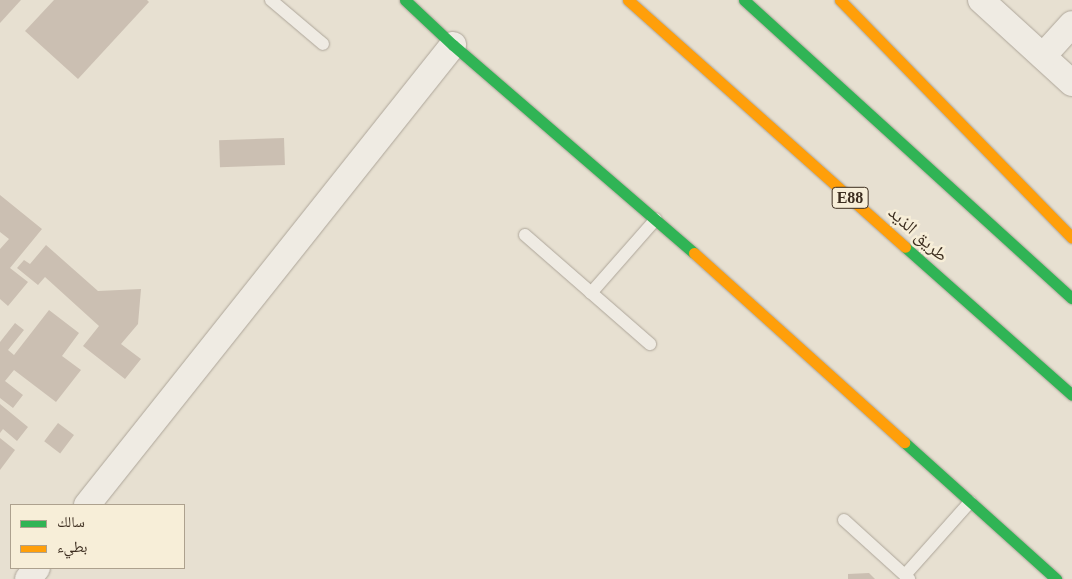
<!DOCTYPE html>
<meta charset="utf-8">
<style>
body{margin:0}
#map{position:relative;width:1072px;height:579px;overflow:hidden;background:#e7e0d1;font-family:"Times New Roman","Noto Naskh Arabic",serif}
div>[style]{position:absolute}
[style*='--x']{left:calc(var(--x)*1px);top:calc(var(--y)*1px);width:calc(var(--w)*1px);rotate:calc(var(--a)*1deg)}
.building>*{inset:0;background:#cbbfb2;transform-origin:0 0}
.roads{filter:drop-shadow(0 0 1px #ada599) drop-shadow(0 0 1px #ada599)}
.lane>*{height:12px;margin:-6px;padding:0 6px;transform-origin:6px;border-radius:6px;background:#efebe3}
.street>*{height:26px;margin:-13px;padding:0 13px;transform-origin:13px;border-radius:13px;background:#efebe3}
.fast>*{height:11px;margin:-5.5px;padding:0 5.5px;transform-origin:5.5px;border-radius:5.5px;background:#30b455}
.slow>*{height:11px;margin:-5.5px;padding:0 5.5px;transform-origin:5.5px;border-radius:5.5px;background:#ff9f0a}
span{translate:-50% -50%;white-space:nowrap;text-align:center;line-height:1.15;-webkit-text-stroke:5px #f7eed8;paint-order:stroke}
.shield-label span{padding:1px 4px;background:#f7eed8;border:1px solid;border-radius:4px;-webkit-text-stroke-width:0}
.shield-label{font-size:16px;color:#3d2e20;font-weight:700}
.street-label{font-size:18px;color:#3d2e20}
.legend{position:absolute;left:10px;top:504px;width:175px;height:65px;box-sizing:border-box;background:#f7eed8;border:1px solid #ada18e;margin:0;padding:6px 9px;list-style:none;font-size:15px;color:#3d2e20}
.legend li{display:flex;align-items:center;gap:10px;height:25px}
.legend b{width:25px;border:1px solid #ada18e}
</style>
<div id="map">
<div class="building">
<i style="clip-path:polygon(0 0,21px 0,0 23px)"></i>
<i style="clip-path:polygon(54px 0,147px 0,149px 2px,78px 79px,25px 31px)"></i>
<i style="left:284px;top:138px;width:27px;height:65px;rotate:88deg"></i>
<i style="clip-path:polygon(0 195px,42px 229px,10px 268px,28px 282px,8px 306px,0 299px,0 249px,9px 239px,0 232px)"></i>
<i style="clip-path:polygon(46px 245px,98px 291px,141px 289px,138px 324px,121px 344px,141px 359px,125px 379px,83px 346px,99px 326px,45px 277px,38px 285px,17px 268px,24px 260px,30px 264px)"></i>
<i style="clip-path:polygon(49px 310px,79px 333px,62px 356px,81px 370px,56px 402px,14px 370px,5px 381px,23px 395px,13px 408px,0 398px,0 342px,15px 323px,24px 330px,8px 350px,14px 355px)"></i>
<i style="clip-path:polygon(0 404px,28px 427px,17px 441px,3px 429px,0 433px)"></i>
<i style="left:58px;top:423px;width:20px;height:23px;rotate:37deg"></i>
<i style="clip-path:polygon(0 438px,15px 450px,0 470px)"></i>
<i style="clip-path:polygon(869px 573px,875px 579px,848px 579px,848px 574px)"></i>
</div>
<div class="roads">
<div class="lane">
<i style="--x:271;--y:0;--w:68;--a:40.2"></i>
<i style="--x:525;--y:235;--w:166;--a:41.1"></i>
<i style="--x:591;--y:293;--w:98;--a:-48.7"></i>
<i style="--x:844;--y:520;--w:88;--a:42.2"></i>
<i style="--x:905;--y:575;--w:98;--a:-48.3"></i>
</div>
<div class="street">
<i style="--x:981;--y:0;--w:123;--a:42.4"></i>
<i style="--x:1043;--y:56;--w:43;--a:-47.8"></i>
<i style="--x:87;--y:505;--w:588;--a:-51.49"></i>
<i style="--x:28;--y:579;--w:14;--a:-51"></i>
</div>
<div class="fast">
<i style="--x:405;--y:0;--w:66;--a:43.2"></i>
<i style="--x:453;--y:45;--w:318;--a:40.8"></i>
<i style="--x:744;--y:0;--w:443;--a:42.3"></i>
<i style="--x:905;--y:247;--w:223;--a:41.5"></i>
<i style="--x:904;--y:442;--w:205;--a:42"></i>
</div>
<div class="slow">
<i style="--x:628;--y:0;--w:371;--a:41.7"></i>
<i style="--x:840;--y:0;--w:332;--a:45.7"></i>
<i style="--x:694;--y:253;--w:283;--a:42"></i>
</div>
</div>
<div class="shield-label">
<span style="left:850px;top:198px">E88</span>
</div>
<div class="street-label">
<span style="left:918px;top:234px;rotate:42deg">طريق الذيد</span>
</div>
<ul class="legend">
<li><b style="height:6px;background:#30b455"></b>سالك</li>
<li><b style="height:6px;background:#ff9f0a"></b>بطيء</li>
</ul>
</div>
